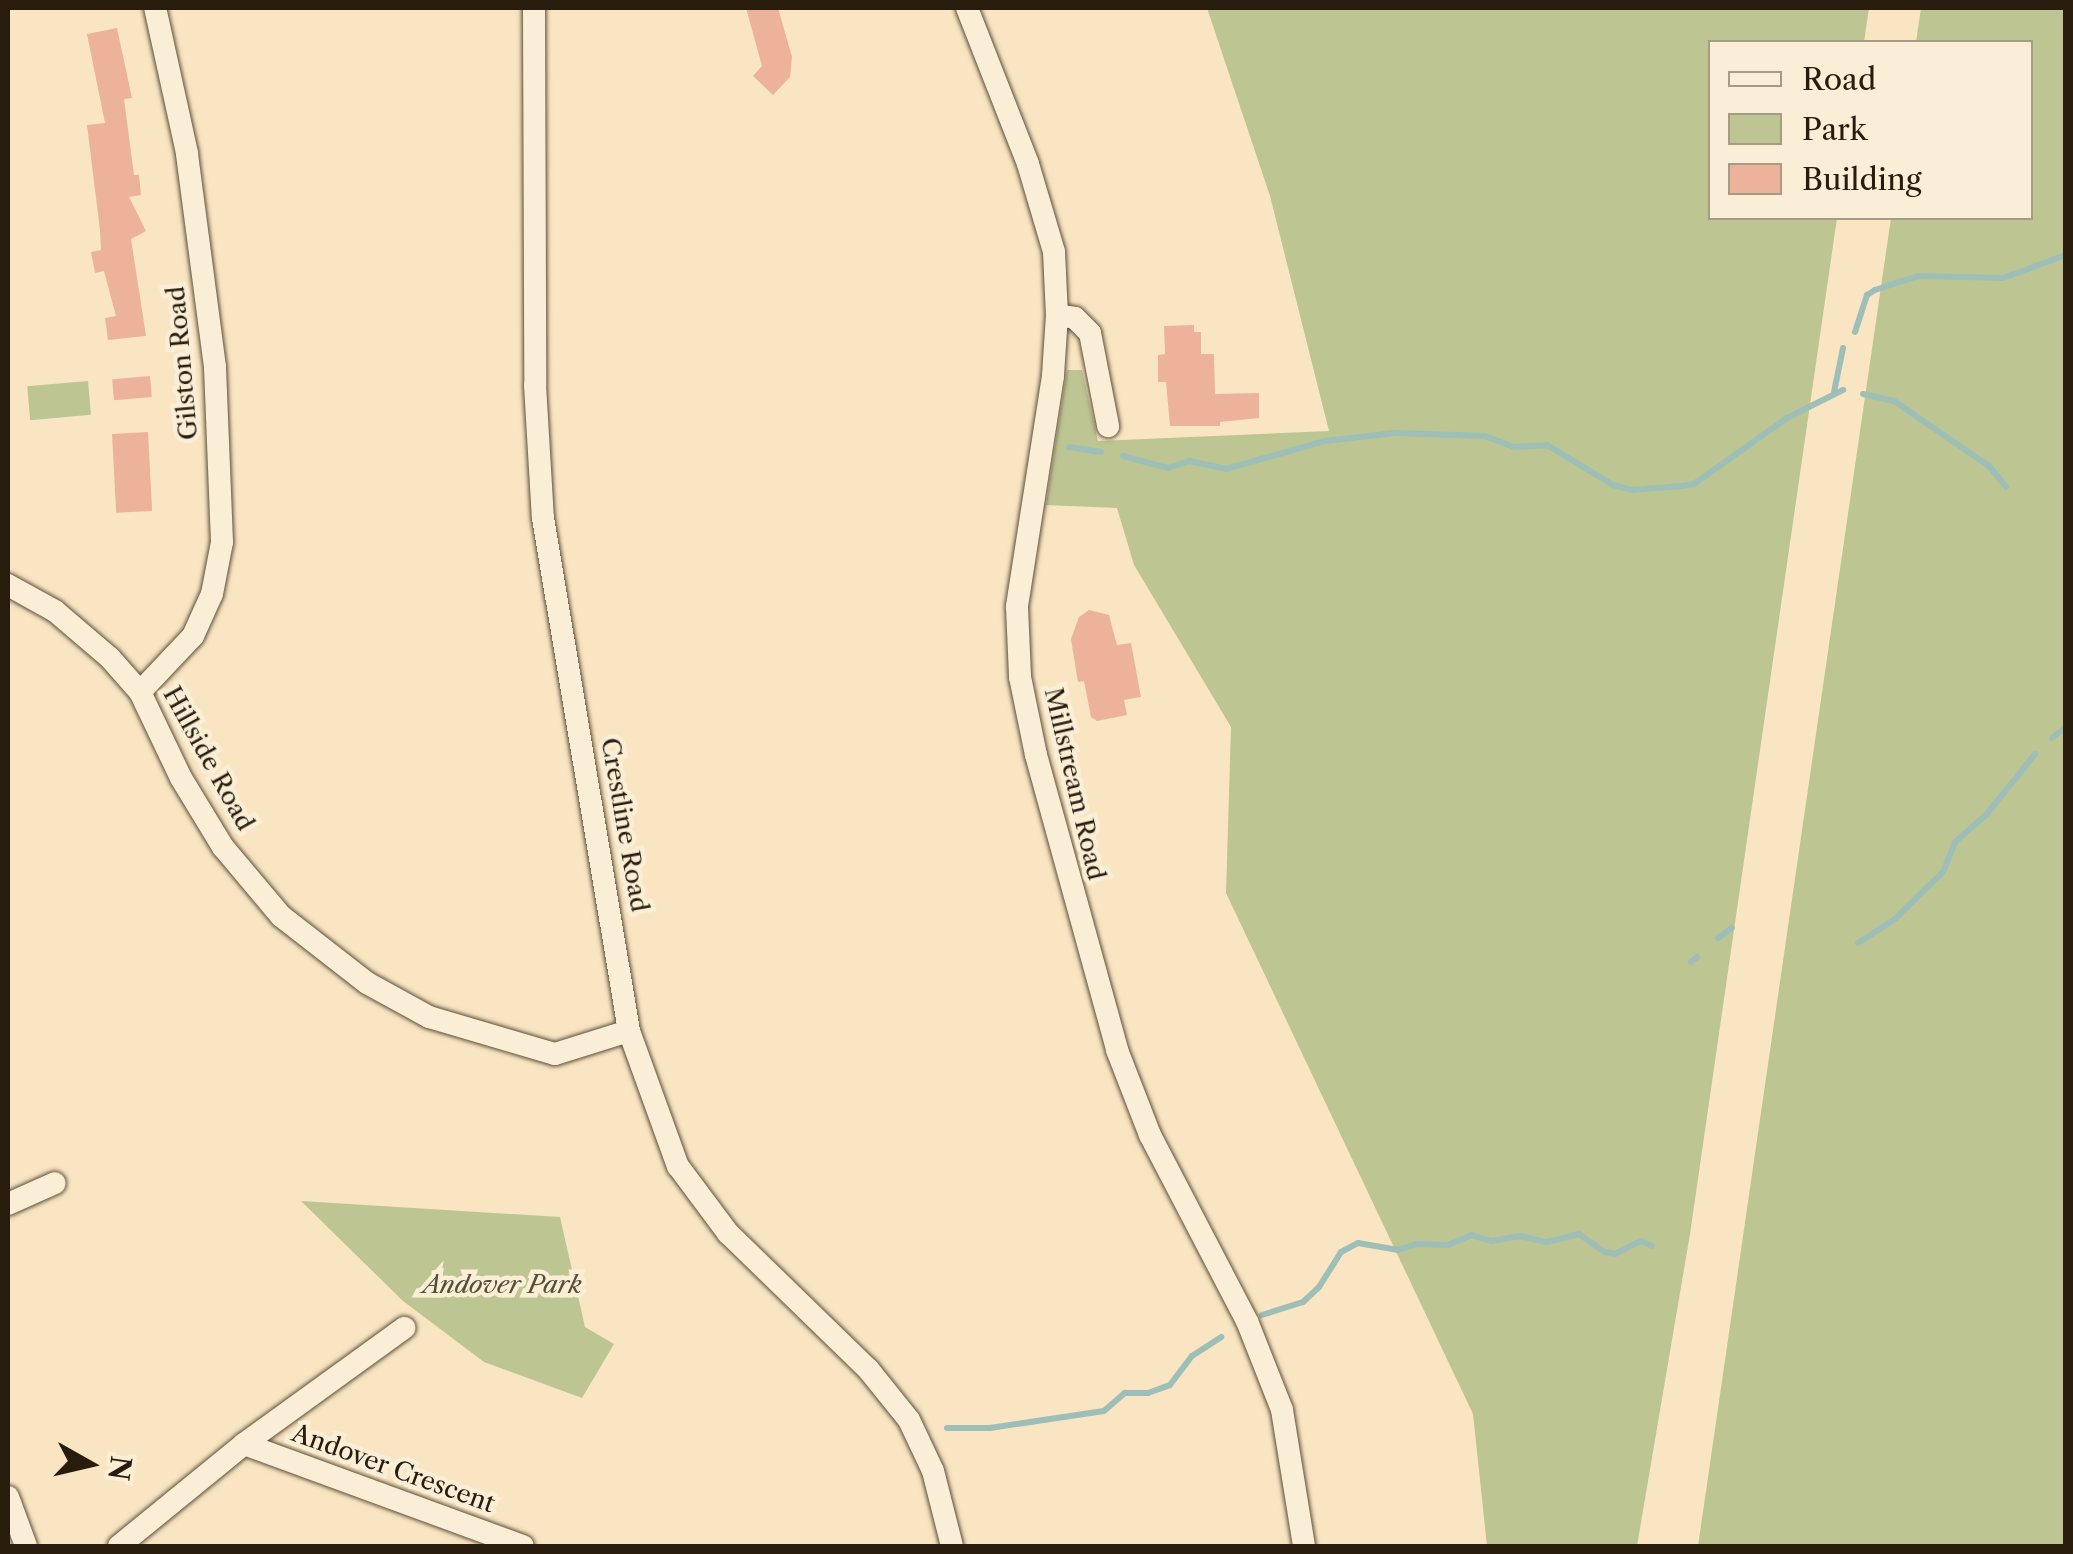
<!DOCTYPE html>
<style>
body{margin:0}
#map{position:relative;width:2073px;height:1554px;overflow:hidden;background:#f9e5c2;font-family:"Libre Caslon Text",serif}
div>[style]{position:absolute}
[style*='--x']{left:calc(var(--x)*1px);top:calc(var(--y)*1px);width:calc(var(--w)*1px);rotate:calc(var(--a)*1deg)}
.green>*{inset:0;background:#bdc593;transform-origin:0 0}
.stream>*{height:6px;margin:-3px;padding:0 3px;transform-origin:3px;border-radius:3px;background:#9ebfb7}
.building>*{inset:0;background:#ecb29a;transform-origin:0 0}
.roads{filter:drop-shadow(0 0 2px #5c4e3a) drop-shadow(0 0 2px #5c4e3a)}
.minor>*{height:22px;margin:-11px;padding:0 11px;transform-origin:11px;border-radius:11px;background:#fbeed7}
span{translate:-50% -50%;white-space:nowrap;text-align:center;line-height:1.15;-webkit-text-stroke:9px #fbeed7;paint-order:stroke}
.street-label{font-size:25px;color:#281c0d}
.park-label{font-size:25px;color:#554f35;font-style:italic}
.frame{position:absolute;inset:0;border:10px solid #281c0d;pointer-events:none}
.legend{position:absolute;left:1708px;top:40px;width:325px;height:180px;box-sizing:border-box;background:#fbeed7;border:2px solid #a79a86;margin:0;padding:12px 18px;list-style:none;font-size:30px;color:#281c0d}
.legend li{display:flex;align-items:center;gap:20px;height:50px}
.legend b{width:50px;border:2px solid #a79a86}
.north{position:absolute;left:40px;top:1414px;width:100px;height:100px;-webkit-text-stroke:8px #fbeed7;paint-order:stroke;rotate:98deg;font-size:28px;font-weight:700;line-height:40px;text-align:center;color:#281c0d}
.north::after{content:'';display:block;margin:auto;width:35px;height:45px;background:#281c0d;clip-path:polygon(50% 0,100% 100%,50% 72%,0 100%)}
</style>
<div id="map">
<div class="green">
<i style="clip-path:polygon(1207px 8px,1869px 8px,1864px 42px,1710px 42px,1710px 218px,1837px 218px,1690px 1234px,1637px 1546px,1487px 1546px,1473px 1414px,1226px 893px,1231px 727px,1134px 565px,1117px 508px,1046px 505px,1067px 370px,1082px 370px,1098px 441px,1329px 431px,1270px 196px)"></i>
<i style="clip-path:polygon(1921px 8px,2065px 8px,2065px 1546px,1698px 1546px,1891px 218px,2030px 218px,2030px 42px,1916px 42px)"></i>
<i style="left:88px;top:381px;width:34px;height:61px;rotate:85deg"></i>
<i style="clip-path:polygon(301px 1201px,560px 1217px,585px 1327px,614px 1344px,582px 1398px,484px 1362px,403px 1301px)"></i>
</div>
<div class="stream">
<i style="--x:1855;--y:332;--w:39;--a:-72"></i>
<i style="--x:1867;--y:295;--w:9;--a:-32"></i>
<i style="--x:1875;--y:290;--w:45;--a:-18"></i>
<i style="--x:1918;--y:276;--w:85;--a:1.3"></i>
<i style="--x:2003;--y:278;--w:67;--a:-20.1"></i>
<i style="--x:1834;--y:392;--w:45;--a:-78.4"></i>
<i style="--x:1863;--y:394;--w:32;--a:13"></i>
<i style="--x:1894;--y:401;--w:115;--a:34.4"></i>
<i style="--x:1989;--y:466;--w:27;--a:51"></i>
<i style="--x:1069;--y:447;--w:32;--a:9"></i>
<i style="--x:1123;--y:456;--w:47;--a:14.9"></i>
<i style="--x:1168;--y:468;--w:22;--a:-18"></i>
<i style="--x:1189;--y:461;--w:38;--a:12"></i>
<i style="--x:1226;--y:469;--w:103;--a:-15.8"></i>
<i style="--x:1325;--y:441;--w:71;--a:-6.4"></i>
<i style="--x:1396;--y:433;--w:89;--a:1.9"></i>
<i style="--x:1485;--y:436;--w:30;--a:21"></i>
<i style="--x:1513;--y:447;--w:34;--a:-3"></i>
<i style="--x:1547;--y:445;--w:77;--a:31.2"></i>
<i style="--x:1613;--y:485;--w:21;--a:14"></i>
<i style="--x:1633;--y:490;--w:49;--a:-4.7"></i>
<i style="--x:1682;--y:486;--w:12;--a:-9"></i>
<i style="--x:1694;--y:484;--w:114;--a:-35.4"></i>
<i style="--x:1787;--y:418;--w:63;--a:-26.6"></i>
<i style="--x:2052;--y:738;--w:18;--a:-38"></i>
<i style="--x:1718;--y:938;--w:17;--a:-36"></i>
<i style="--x:1858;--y:943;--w:44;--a:-33"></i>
<i style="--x:1895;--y:919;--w:67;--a:-44.4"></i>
<i style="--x:1943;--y:872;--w:32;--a:-68"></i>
<i style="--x:1955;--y:842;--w:41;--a:-41.1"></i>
<i style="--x:1986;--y:815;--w:78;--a:-51.2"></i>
<i style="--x:1691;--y:962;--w:8;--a:-40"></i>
<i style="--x:1262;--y:1315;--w:43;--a:-17.6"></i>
<i style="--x:1303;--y:1302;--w:22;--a:-43"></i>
<i style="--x:1319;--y:1287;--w:41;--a:-57.8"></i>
<i style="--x:1341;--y:1252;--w:19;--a:-28"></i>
<i style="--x:1358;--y:1243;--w:41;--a:9.9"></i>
<i style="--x:1398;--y:1250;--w:19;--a:-18"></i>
<i style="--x:1416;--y:1244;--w:32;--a:2"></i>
<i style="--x:1448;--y:1245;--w:25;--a:-23"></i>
<i style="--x:1471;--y:1235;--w:21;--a:17"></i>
<i style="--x:1491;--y:1241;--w:29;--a:-10"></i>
<i style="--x:1520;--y:1236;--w:28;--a:13"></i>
<i style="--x:1547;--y:1242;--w:33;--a:-14"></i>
<i style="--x:1579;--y:1234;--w:32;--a:35"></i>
<i style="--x:1605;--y:1252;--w:10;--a:11"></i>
<i style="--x:1615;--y:1254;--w:29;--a:-27"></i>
<i style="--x:1641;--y:1241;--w:12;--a:24"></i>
<i style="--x:947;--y:1428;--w:43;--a:0"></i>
<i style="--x:990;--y:1428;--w:115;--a:-8.5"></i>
<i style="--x:1104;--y:1411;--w:28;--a:-41"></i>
<i style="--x:1125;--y:1393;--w:23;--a:0"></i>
<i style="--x:1148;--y:1393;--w:23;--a:-20"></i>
<i style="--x:1170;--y:1385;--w:36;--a:-53"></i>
<i style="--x:1192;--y:1356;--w:35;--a:-33"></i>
</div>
<div class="building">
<i style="clip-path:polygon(746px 8px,778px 8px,792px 57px,790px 77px,773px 95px,753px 76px,762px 66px)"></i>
<i style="clip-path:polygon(117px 28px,132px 98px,124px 99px,134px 175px,139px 175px,141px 195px,129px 197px,146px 231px,131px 239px,146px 336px,108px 340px,105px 318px,116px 316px,104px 271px,95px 273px,91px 252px,101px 250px,100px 230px,87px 125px,105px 123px,87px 34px)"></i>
<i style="clip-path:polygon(1194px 325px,1194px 332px,1201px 332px,1201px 354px,1214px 354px,1215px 394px,1259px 393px,1259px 418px,1220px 422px,1220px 426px,1170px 426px,1166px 382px,1158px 382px,1158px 355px,1165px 354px,1164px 326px)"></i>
<i style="left:150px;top:376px;width:21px;height:38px;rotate:85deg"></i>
<i style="left:148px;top:432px;width:79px;height:36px;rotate:87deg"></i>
<i style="clip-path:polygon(1089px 610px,1109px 615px,1117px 645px,1131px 643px,1141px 697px,1124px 700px,1127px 715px,1097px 721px,1091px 717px,1084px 681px,1078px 682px,1071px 639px,1079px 617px)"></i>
</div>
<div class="roads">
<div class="minor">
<i style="--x:534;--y:8;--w:377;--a:89.8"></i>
<i style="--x:535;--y:385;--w:133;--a:86.6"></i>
<i style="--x:543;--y:518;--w:520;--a:80.48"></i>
<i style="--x:629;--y:1031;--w:144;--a:70.1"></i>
<i style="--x:678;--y:1166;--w:84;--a:53.3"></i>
<i style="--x:728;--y:1233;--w:195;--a:44.2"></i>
<i style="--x:868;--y:1369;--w:65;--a:51.2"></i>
<i style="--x:909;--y:1420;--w:56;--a:64.8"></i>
<i style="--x:933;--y:1471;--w:77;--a:75.8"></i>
<i style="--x:967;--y:8;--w:168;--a:68.6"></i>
<i style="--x:1028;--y:164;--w:92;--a:73.5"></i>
<i style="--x:1054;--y:252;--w:63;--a:87.3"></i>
<i style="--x:1057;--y:315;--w:61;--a:93.8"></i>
<i style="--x:1053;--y:376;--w:234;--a:98.9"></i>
<i style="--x:1017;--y:607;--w:70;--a:87.5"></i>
<i style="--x:1020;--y:677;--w:80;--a:78.4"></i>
<i style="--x:1036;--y:755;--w:306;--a:74.6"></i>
<i style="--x:1117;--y:1050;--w:91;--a:68.8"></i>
<i style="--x:1150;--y:1135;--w:210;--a:62.5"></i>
<i style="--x:1247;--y:1321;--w:96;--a:68.5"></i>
<i style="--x:1282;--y:1410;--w:138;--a:80.8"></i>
<i style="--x:1057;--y:315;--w:18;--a:9"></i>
<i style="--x:1075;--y:318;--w:21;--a:45"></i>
<i style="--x:1090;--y:333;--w:95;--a:79"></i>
<i style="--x:8;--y:585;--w:54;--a:29"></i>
<i style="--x:55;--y:611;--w:72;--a:40.5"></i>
<i style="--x:110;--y:658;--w:45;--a:48.6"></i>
<i style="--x:140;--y:692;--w:95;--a:64.5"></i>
<i style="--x:181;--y:778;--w:81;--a:58.7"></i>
<i style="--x:223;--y:847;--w:90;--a:50"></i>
<i style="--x:281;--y:916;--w:109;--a:37.9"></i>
<i style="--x:367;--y:983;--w:71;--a:28.7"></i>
<i style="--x:429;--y:1017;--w:131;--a:16.4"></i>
<i style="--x:555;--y:1054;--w:77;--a:-17.3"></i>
<i style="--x:140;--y:692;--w:77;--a:-46.6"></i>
<i style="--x:193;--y:636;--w:46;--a:-65.7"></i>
<i style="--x:212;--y:594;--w:53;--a:-79.1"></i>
<i style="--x:222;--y:542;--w:175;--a:-92.3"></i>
<i style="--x:215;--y:367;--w:216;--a:-97.5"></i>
<i style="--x:187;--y:153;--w:148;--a:-102.4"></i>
<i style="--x:8;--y:1204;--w:51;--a:-24.1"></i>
<i style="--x:244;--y:1444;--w:198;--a:-35.9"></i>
<i style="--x:8;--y:1497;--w:52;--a:69.8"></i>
<i style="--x:119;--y:1546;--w:161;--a:-39.2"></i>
<i style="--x:244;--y:1444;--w:297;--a:20.1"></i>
</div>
</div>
<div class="street-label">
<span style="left:183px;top:363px;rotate:-95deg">Gilston Road</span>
<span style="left:208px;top:759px;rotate:61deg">Hillside Road</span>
<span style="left:1074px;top:784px;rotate:77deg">Millstream Road</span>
<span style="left:624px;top:825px;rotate:80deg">Crestline Road</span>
<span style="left:393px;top:1469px;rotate:20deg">Andover Crescent</span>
</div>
<div class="park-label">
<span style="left:502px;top:1285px">Andover Park</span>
</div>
<div class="frame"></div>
<ul class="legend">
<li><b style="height:12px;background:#fbeed7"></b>Road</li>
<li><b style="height:28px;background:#bdc593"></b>Park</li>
<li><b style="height:28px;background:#ecb29a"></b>Building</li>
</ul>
<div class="north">N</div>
</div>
